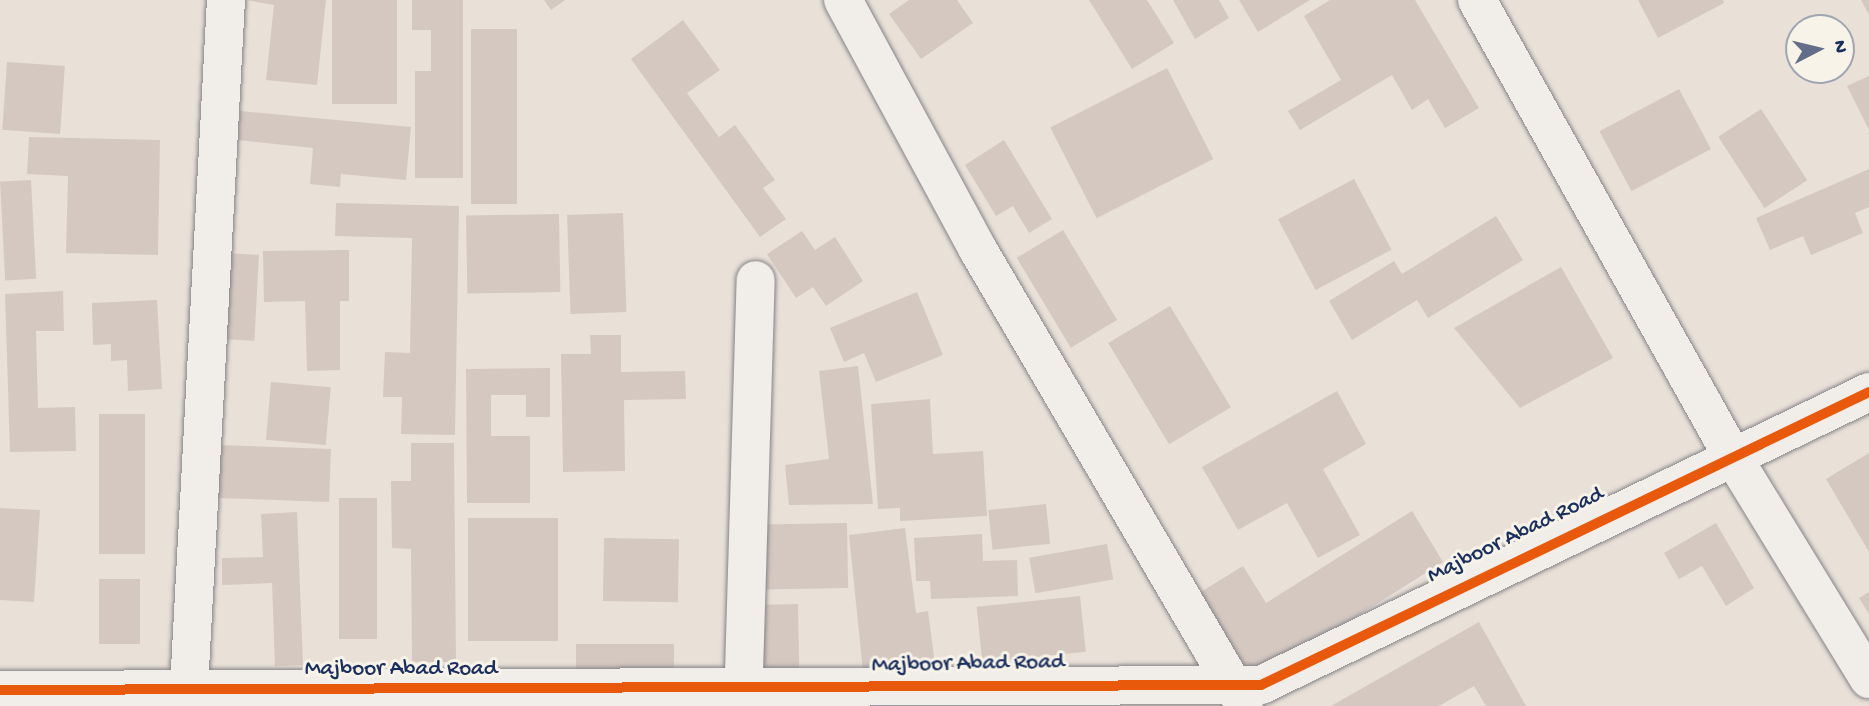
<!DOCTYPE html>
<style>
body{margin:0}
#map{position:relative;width:1869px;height:706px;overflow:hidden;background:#e9e0d8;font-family:"Gochi Hand",sans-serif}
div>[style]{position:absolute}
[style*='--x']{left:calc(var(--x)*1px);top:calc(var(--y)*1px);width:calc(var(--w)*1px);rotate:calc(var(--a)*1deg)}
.building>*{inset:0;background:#d5c8c1;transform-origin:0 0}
.roads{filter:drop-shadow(0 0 2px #848489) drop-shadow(0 0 2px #848489)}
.minor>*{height:38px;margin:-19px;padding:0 19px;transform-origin:19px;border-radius:19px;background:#f1eeea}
.cycleway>*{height:10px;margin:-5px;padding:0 5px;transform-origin:5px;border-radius:5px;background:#e8590c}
span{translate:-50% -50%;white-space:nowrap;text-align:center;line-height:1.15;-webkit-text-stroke:6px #f7f3e8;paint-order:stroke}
.street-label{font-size:23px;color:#1b2f5e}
.north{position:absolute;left:1785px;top:14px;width:70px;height:70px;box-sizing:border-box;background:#f7f3e8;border:2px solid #9fa5b1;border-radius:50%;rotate:83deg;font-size:19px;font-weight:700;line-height:28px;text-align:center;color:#1b2f5e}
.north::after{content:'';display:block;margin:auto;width:24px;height:32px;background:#636d89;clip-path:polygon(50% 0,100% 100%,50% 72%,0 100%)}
</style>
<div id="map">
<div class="building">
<i style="clip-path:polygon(326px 0,317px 85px,266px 80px,274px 5px,246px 0)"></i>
<i style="left:332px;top:0;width:65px;height:104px"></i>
<i style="clip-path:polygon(412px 0,463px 0,463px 178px,415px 178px,415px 71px,431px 71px,431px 30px,412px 30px)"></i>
<i style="clip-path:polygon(544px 0,565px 0,551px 10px)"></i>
<i style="clip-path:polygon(909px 0,957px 0,973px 23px,921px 59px,889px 14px)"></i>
<i style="clip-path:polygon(1089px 0,1147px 0,1174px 43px,1132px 69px)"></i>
<i style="clip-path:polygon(1173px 0,1219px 0,1229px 18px,1195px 39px)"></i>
<i style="clip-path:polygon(1239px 0,1310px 0,1258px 32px)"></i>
<i style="clip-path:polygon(1330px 0,1415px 0,1479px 108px,1445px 128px,1428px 99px,1412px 110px,1392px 75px,1300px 130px,1288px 111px,1341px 80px,1304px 16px)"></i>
<i style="clip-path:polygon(1638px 0,1723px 0,1724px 3px,1658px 38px)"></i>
<i style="clip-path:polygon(1861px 0,1869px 0,1869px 15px)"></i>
<i style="clip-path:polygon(683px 20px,720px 70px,687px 93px,719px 137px,735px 125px,775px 180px,763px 188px,786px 219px,760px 237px,631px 59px)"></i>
<i style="left:471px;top:29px;width:46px;height:175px"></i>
<i style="left:7px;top:62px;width:58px;height:68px;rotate:4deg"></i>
<i style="left:1167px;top:68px;width:102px;height:131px;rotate:63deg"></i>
<i style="clip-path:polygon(1869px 76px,1869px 130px,1847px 86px)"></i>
<i style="left:1679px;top:89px;width:68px;height:90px;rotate:62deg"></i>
<i style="left:1761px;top:109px;width:85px;height:51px;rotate:57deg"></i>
<i style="clip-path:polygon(240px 111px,411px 127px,406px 180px,341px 174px,340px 187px,310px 184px,313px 148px,238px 140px)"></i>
<i style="clip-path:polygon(29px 137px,160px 140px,158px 255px,66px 253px,68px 176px,27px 174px)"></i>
<i style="clip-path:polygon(1004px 140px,1052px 219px,1029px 233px,1013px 206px,996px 216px,965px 165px)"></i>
<i style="clip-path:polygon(1869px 169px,1869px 207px,1855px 213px,1863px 233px,1811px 255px,1803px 236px,1770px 250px,1756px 218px)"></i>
<i style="left:1354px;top:179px;width:80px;height:86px;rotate:62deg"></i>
<i style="left:31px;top:180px;width:99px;height:31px;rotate:87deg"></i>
<i style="clip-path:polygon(336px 203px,459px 206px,455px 435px,401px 434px,402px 397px,383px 397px,385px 352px,410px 353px,412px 238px,335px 236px)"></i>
<i style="left:623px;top:213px;width:99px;height:56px;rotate:88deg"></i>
<i style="left:559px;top:214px;width:78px;height:93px;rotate:89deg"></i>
<i style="clip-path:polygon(1496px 216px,1523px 260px,1428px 318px,1417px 300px,1352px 340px,1329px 301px,1394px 261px,1402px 274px)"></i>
<i style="left:1063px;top:230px;width:105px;height:54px;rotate:59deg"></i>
<i style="clip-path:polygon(802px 231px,815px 250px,835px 237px,863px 281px,826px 306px,813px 287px,796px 298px,767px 254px)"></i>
<i style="clip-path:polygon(349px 250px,349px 301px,340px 301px,340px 370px,307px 371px,305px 301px,264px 302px,263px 251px)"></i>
<i style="left:224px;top:253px;width:35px;height:86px;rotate:3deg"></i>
<i style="clip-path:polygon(1561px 267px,1613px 358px,1520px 408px,1454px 328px)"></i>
<i style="clip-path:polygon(63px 291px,64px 331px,36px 331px,38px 408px,75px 407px,76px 451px,10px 452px,5px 294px)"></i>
<i style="clip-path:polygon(917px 292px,943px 355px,876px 382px,864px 353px,844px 362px,830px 328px)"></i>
<i style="clip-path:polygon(157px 300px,162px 389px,128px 391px,127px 360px,111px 361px,111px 344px,93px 345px,92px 303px)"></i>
<i style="left:1170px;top:306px;width:118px;height:72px;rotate:59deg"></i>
<i style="clip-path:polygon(590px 335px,621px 335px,621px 372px,685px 371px,686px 399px,624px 400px,625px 471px,563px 472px,561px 354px,591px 354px)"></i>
<i style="clip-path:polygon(858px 366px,873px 504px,789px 505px,785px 465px,829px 459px,819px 371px)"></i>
<i style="clip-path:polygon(550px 368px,550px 417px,526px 417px,526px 395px,491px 395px,491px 436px,530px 436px,530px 503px,467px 503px,466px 369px)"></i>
<i style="left:271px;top:382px;width:60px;height:58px;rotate:5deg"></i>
<i style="clip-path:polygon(1337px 391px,1366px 444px,1323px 469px,1360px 535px,1318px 558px,1287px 503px,1238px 530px,1202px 467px)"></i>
<i style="clip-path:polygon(930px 399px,933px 454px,983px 451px,987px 516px,900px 521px,900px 508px,878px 509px,871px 404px)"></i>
<i style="left:99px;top:414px;width:46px;height:140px"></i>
<i style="clip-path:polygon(411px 443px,454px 443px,456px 662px,412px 662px,411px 549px,392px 548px,391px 481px,411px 481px)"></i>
<i style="left:219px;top:445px;width:112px;height:53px;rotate:2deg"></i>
<i style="clip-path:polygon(1869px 453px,1869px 552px,1826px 479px)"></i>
<i style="left:339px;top:498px;width:38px;height:141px"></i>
<i style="left:1046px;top:504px;width:40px;height:58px;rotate:84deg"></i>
<i style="clip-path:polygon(0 508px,40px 510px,34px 602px,0 600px)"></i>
<i style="clip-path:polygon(1412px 511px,1443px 562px,1251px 683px,1196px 595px,1243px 566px,1266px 603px)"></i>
<i style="clip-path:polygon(297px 512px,303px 665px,275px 666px,272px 583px,222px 585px,222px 558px,263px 557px,261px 514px)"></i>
<i style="left:468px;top:518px;width:90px;height:123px"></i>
<i style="left:847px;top:523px;width:65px;height:92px;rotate:89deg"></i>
<i style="clip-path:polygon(1716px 523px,1754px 588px,1726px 606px,1702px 566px,1679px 579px,1664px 553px)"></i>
<i style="clip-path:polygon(905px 528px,916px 613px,928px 611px,936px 672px,864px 681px,849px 535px)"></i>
<i style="clip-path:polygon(982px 534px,983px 561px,1017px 560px,1018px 596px,931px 599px,930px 581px,916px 581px,914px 538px)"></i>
<i style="left:604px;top:538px;width:75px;height:63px;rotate:1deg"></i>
<i style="left:1107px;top:544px;width:36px;height:79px;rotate:80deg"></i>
<i style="left:99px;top:579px;width:41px;height:65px"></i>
<i style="clip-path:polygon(1869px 592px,1869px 614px,1859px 598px)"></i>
<i style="left:1080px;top:596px;width:56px;height:104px;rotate:84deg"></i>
<i style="left:798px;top:604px;width:64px;height:45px;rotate:89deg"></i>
<i style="clip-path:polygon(1479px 622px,1526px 706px,1486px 706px,1474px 686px,1439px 706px,1331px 706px)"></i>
<i style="left:674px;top:644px;width:28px;height:98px;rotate:90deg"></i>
</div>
<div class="roads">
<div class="minor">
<i style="--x:843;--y:0;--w:282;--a:61.6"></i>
<i style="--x:977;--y:248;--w:528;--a:59.65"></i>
<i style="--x:1477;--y:0;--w:520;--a:60.77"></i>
<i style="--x:1731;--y:454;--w:264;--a:58.5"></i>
<i style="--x:0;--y:690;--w:1261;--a:-0.23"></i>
<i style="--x:1261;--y:685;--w:675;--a:-25.73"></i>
<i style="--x:188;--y:706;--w:707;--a:-86.92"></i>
<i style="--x:743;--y:706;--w:426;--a:-88.3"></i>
</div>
</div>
<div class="cycleway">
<i style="--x:0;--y:690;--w:1261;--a:-0.23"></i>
<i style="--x:1261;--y:685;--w:675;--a:-25.73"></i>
</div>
<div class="street-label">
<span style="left:1516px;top:536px;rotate:-26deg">Majboor Abad Road</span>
<span style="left:968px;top:665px;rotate:-1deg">Majboor Abad Road</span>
<span style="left:401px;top:670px">Majboor Abad Road</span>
</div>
<div class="north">N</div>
</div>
